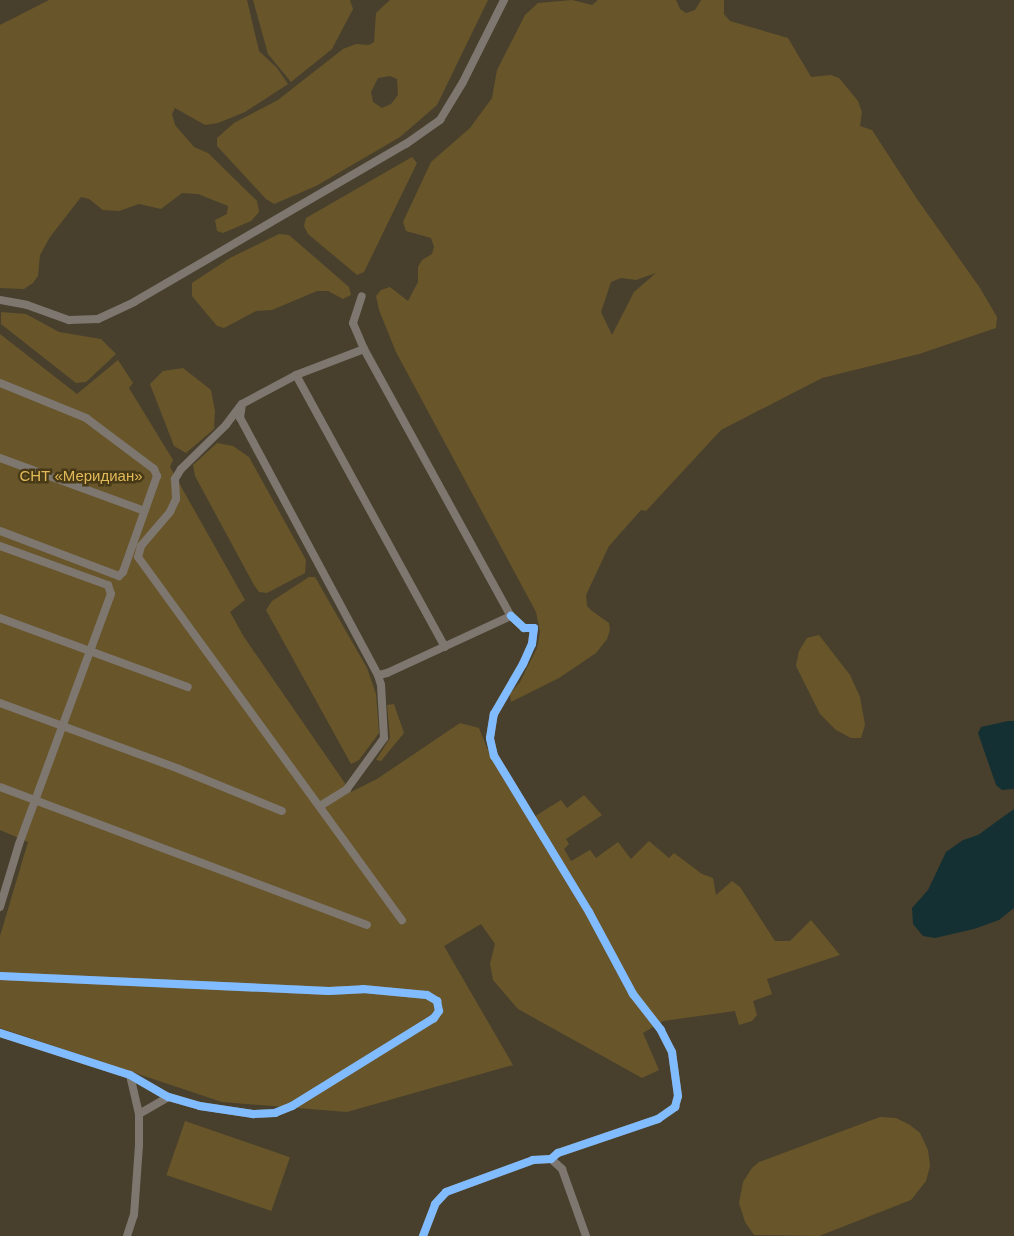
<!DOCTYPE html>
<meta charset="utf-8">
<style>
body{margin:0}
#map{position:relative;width:1014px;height:1236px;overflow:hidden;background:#48402d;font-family:Helvetica,sans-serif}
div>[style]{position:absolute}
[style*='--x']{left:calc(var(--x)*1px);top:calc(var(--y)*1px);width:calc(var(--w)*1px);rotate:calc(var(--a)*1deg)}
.green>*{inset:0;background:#68562a;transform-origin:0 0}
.water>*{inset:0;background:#143032}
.street>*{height:8px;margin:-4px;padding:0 4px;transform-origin:4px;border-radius:4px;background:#7e7770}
.cycleway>*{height:8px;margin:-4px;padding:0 4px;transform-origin:4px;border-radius:4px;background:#80bcff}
span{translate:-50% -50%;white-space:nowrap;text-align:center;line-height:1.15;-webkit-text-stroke:5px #483a17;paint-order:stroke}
.park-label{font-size:15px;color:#e2ba5a}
</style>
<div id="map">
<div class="green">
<i style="clip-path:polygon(49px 0,247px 0,259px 51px,277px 68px,288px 84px,245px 112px,218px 123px,205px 125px,175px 108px,172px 114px,175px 125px,194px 147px,208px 153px,257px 201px,259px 212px,251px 221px,223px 233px,217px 231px,215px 220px,227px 214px,228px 206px,198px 194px,182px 193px,161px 209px,139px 204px,119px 211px,103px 210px,89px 199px,81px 197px,50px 237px,40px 255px,38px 276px,33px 283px,24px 289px,0 288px,0 25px)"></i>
<i style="clip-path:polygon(253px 0,350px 0,353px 9px,332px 49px,291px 82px,268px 54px)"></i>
<i style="clip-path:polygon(evenodd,390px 0,488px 0,437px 105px,400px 137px,316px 186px,274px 204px,266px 199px,217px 146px,217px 138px,234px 123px,278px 100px,343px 49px,356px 44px,369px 45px,374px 42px,376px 13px,390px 0,390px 76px,397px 79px,398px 95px,391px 104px,382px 108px,373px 102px,371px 92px,378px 78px,390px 76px)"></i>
<i style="clip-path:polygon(evenodd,572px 0,592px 5px,598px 0,676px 0,680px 9px,686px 13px,695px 10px,701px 0,724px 0,724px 14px,730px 21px,788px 38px,811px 77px,831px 75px,839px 78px,858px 101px,862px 112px,860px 126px,872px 130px,917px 199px,980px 288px,997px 317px,996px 328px,919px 354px,822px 378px,721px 430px,646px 511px,641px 510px,609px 546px,586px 595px,587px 606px,592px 611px,609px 623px,610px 630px,607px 639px,596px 653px,559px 678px,511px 702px,510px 694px,520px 682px,537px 648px,540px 632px,536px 612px,396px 352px,379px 310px,376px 296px,381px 290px,390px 287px,408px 301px,418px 282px,418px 267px,422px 260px,432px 254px,434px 247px,431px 238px,406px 231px,403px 222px,431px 162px,470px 128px,492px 98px,497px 70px,525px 15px,538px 3px,572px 0,656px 273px,634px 292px,612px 335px,601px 312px,611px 282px,621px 278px,636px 280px,656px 273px)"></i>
<i style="clip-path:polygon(412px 157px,417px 163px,364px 272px,357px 275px,308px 234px,304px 226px,306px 218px)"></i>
<i style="clip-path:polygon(279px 234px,289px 235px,349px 287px,351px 295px,343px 299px,328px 291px,317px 291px,272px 310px,256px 311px,224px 328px,217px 326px,192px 296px,192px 283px,230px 258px)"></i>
<i style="clip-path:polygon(1px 312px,26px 314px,59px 332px,101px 339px,116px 354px,86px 382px,76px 383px,1px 324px)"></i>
<i style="clip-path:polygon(0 334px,77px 394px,118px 360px,133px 383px,129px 388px,173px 460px,170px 467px,245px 600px,230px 612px,244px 637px,351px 792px,377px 779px,460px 723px,479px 728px,487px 748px,529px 820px,561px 800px,567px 808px,584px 795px,602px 815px,566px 839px,569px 844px,564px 849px,571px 861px,590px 850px,596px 858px,618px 842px,631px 859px,649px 841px,669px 858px,674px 853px,702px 874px,713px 878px,716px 895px,732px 881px,740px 887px,775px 941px,790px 941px,811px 920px,840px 955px,767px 979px,772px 994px,753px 1001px,757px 1015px,752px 1021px,739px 1025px,735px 1011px,663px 1021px,643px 1033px,659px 1070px,642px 1078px,518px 1009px,493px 980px,490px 964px,495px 944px,481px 924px,444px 946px,513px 1065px,347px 1112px,222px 1102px,0 1028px,0 936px,28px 842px,0 830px)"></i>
<i style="clip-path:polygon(183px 368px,211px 390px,215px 411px,214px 429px,186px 453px,174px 446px,150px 384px,163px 371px)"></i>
<i style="clip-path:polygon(217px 443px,233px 446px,249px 457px,306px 560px,305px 573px,267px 593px,259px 592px,254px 585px,195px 476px,193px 465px)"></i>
<i style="clip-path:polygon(309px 577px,315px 577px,367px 668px,376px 694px,379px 733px,359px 760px,351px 764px,266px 610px,272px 601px)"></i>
<i style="clip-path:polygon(819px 635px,850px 675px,860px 697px,865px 725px,861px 738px,851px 738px,836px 730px,820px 714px,796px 666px,799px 651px,807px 638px)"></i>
<i style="clip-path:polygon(394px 704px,404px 733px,381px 761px,376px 760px,390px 738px,387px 705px)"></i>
<i style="clip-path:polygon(880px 1117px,896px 1118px,910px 1125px,920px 1133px,928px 1150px,930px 1166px,926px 1181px,911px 1200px,819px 1236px,754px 1235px,745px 1222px,739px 1203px,743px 1182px,752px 1168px,759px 1162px)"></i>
<i style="left:185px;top:1121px;width:111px;height:57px;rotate:19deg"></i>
</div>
<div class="water">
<i style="clip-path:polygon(1008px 721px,1014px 721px,1014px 789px,1002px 790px,996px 785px,978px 733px,981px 727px)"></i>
<i style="clip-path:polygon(1014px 809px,1014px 908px,999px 920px,974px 929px,935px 938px,923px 936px,913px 924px,912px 908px,928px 890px,946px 852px,963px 840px,978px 835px)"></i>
</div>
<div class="street">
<i style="--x:0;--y:300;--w:27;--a:10"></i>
<i style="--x:27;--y:305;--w:45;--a:19.7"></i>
<i style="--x:69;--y:320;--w:29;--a:-2"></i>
<i style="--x:98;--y:319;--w:40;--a:-25"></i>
<i style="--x:134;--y:302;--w:315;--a:-30.2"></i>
<i style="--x:406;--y:144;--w:42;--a:-35.2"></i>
<i style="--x:440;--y:120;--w:44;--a:-58.8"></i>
<i style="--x:463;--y:82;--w:92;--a:-63.4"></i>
<i style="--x:364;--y:349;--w:305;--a:61.2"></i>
<i style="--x:511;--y:616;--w:136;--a:155.3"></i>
<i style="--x:387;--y:673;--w:9;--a:167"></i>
<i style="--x:296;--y:375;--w:310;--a:61.3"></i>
<i style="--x:0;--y:383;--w:93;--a:22.1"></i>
<i style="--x:86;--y:418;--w:85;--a:36.9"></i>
<i style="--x:154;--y:469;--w:8;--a:67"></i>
<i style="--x:157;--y:476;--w:102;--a:109.5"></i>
<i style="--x:123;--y:572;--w:6;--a:135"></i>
<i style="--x:119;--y:576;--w:127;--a:-159.3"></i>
<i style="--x:241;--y:405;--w:25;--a:127"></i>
<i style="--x:226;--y:425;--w:63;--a:135.6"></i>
<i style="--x:181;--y:469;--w:12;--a:121"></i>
<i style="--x:175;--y:479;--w:20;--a:87"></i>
<i style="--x:176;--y:499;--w:14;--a:115"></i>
<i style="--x:170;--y:512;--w:45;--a:130.5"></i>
<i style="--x:141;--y:546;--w:11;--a:105"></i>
<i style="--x:138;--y:557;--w:449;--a:54"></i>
<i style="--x:0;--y:458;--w:154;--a:20.1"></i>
<i style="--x:0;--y:546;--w:115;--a:19.9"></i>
<i style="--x:108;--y:585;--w:9;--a:72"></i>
<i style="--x:111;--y:594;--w:266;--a:110.2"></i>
<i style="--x:19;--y:844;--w:66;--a:106.8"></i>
<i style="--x:0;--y:618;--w:200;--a:20.2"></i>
<i style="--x:0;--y:703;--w:191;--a:20.2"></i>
<i style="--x:179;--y:769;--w:111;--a:22.2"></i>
<i style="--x:0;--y:787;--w:392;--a:20.6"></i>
<i style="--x:320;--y:806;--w:32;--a:-32"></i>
<i style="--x:347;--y:789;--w:63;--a:-54"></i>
<i style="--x:384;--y:738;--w:53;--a:-93.2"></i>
<i style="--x:381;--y:685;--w:10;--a:-107"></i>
<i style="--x:378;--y:675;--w:292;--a:-118.2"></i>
<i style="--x:240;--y:418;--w:14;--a:-82"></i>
<i style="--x:242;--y:404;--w:61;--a:-28.2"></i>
<i style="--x:296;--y:375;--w:73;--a:-20.9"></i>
<i style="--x:364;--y:349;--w:28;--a:-113"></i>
<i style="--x:353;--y:323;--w:28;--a:-72"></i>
<i style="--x:0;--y:976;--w:329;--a:2.6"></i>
<i style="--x:329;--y:991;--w:34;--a:-3"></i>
<i style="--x:363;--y:989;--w:64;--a:5.4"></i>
<i style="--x:427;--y:995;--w:12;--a:31"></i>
<i style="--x:437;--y:1001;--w:10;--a:79"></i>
<i style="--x:439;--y:1011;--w:9;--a:126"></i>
<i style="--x:434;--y:1018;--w:167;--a:148.2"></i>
<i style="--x:292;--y:1106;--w:18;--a:158"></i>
<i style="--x:275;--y:1113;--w:22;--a:177"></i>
<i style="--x:253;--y:1114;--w:54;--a:-171.4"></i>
<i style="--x:200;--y:1106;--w:33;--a:-164"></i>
<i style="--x:168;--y:1097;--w:44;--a:-149.9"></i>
<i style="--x:130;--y:1075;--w:137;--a:-162.1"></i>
<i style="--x:139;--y:1114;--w:34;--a:-30"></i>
<i style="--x:551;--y:1159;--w:15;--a:42"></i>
<i style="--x:562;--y:1169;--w:71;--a:70.3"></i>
<i style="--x:127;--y:1236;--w:22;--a:-72"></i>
<i style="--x:134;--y:1215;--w:69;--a:-85.9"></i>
<i style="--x:139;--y:1146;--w:32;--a:-90"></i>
<i style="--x:139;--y:1114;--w:40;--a:-103"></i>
<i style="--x:423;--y:1236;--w:34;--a:-69"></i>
<i style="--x:435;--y:1204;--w:16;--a:-47"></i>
<i style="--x:446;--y:1192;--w:93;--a:-20.2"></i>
<i style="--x:533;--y:1160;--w:18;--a:-3"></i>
<i style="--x:551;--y:1159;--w:9;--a:-41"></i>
<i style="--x:558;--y:1153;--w:106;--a:-18.8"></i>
<i style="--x:658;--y:1119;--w:21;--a:-35"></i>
<i style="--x:675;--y:1107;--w:11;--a:-75"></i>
<i style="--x:678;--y:1096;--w:44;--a:-97.8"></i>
<i style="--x:672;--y:1052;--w:25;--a:-117"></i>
<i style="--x:661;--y:1030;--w:46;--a:-127.9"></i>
<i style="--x:633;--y:994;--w:93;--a:-118.2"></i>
<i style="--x:589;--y:912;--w:183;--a:-121.3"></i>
<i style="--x:494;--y:756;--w:18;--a:-103"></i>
<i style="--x:490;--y:738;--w:24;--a:-81"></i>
<i style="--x:494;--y:714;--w:58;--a:-59.9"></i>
<i style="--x:523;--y:664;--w:22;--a:-66"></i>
<i style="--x:532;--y:644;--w:16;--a:-83"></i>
<i style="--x:534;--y:628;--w:10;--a:180"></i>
<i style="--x:524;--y:628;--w:18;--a:-137"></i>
</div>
<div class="cycleway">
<i style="--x:0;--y:976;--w:329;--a:2.6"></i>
<i style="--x:329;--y:991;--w:34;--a:-3"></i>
<i style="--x:363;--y:989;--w:64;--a:5.4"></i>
<i style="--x:427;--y:995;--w:12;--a:31"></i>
<i style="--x:437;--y:1001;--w:10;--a:79"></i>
<i style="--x:439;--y:1011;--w:9;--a:126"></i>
<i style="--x:434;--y:1018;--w:167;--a:148.2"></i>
<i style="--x:292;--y:1106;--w:18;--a:158"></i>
<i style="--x:275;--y:1113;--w:22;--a:177"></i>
<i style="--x:253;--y:1114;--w:54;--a:-171.4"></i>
<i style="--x:200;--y:1106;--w:33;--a:-164"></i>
<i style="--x:168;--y:1097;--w:44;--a:-149.9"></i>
<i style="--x:130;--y:1075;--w:137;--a:-162.1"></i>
<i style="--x:423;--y:1236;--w:34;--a:-69"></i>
<i style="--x:435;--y:1204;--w:16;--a:-47"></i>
<i style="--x:446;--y:1192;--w:93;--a:-20.2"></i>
<i style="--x:533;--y:1160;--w:18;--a:-3"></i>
<i style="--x:551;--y:1159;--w:9;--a:-41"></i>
<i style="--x:558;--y:1153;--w:106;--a:-18.8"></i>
<i style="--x:658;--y:1119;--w:21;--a:-35"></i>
<i style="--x:675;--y:1107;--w:11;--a:-75"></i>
<i style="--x:678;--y:1096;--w:44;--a:-97.8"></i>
<i style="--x:672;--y:1052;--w:25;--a:-117"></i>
<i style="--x:661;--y:1030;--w:46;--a:-127.9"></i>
<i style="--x:633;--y:994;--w:93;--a:-118.2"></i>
<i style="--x:589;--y:912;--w:183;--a:-121.3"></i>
<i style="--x:494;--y:756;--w:18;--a:-103"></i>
<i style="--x:490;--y:738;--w:24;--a:-81"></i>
<i style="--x:494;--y:714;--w:58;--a:-59.9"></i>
<i style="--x:523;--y:664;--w:22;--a:-66"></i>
<i style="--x:532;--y:644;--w:16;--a:-83"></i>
<i style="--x:534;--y:628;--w:10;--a:180"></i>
<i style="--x:524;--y:628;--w:18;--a:-137"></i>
</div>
<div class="park-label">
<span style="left:81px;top:476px">СНТ «Меридиан»</span>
</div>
</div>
